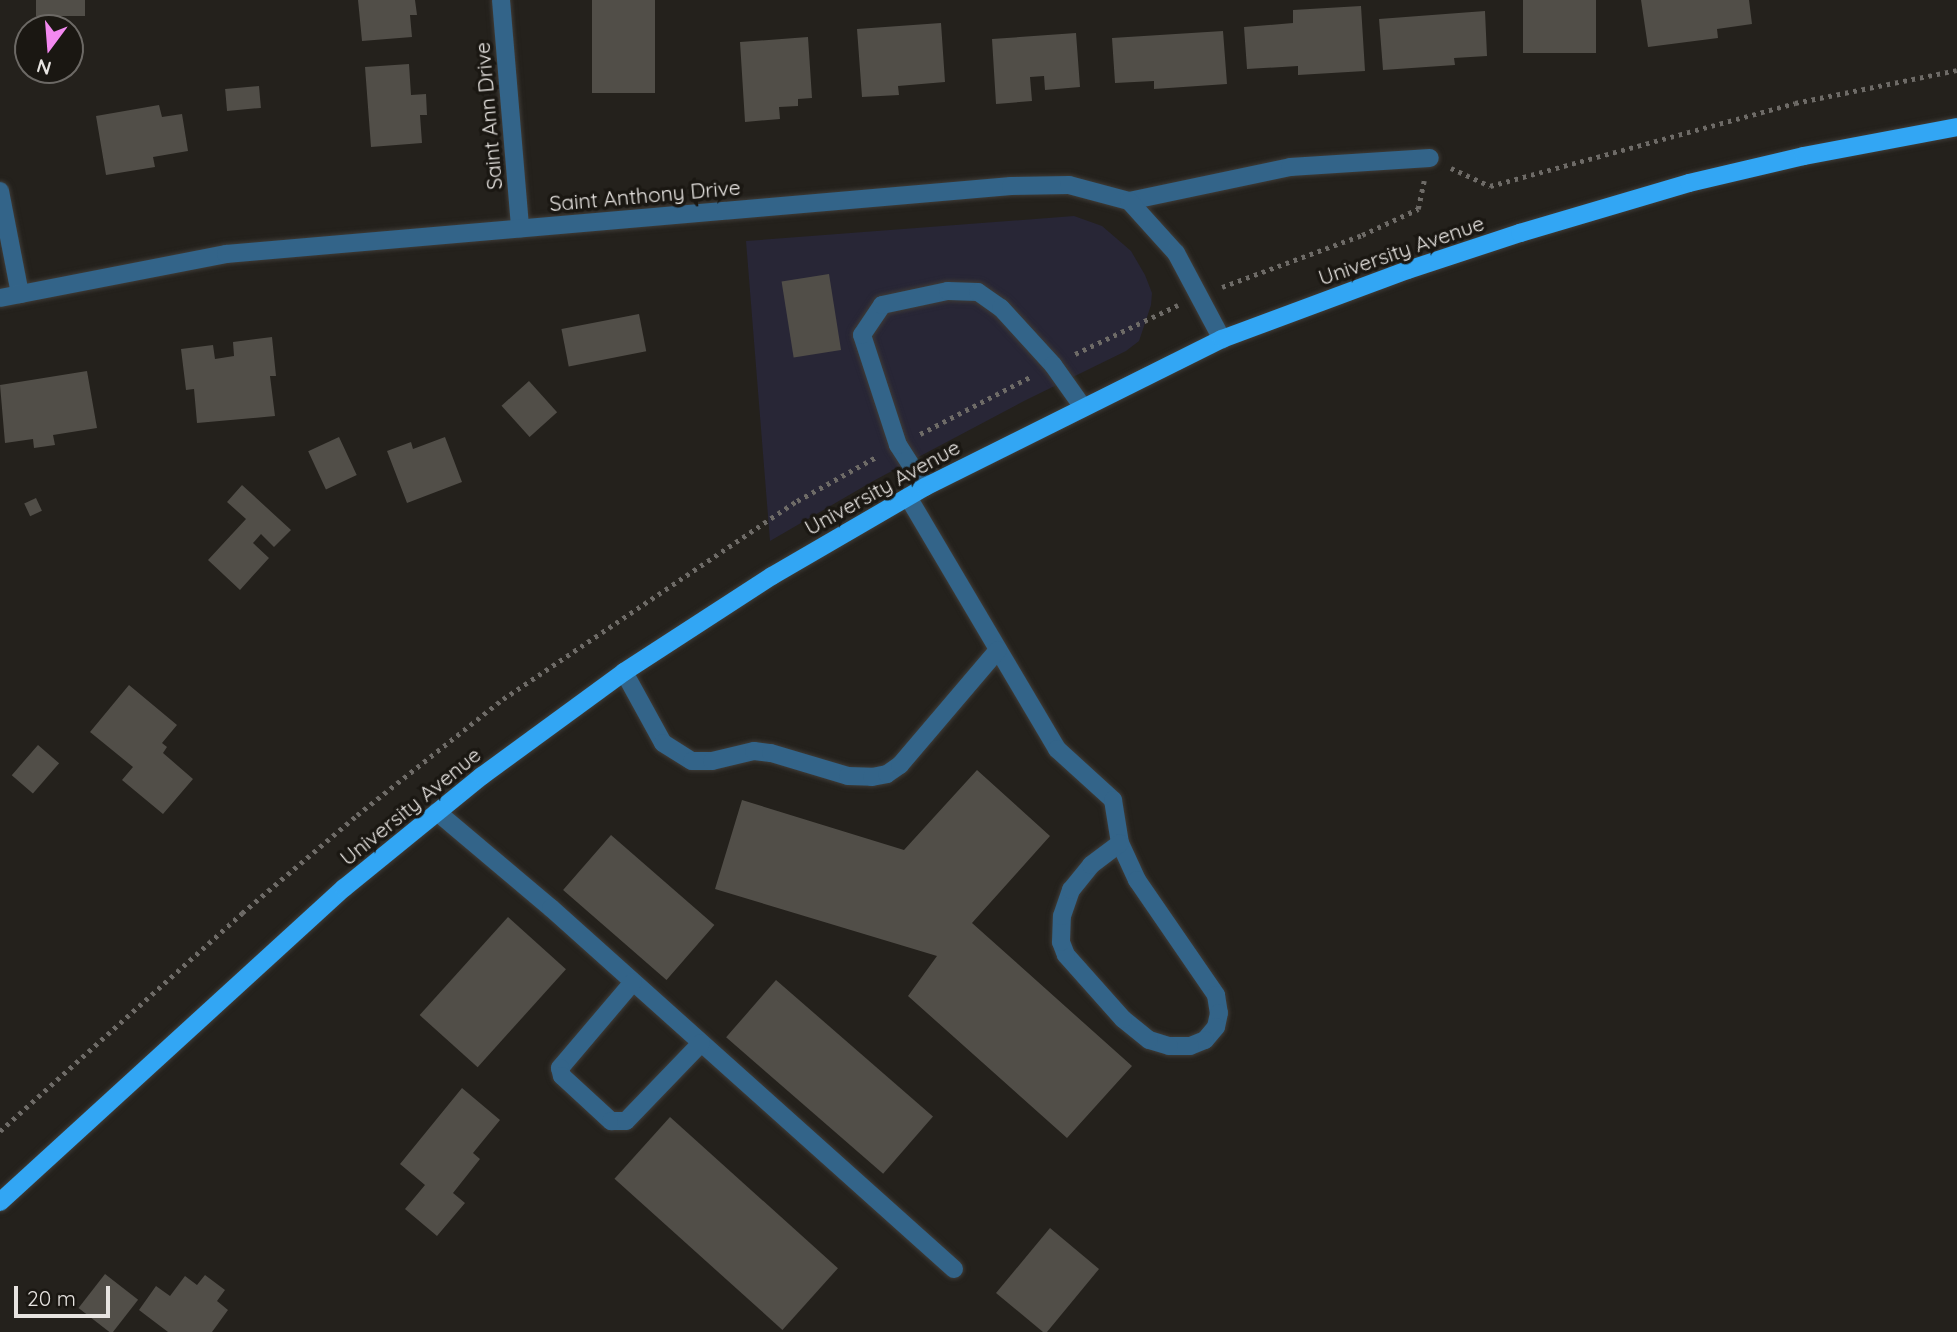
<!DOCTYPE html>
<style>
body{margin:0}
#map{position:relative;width:1957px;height:1332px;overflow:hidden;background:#24211c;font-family:Quicksand,sans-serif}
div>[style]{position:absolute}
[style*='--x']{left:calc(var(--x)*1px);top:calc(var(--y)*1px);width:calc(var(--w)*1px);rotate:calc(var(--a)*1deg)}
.commercial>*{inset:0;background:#282636}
.building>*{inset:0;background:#514e48;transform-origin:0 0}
.path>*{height:4.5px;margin-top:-2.25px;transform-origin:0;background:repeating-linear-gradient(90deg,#6e6b67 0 3.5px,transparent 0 8.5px)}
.roads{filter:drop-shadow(0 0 2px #3f3c38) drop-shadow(0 0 2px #3f3c38)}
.minor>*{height:18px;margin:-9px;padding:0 9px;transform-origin:9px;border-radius:9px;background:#336489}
.major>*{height:18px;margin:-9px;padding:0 9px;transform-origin:9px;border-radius:9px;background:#32a6f4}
span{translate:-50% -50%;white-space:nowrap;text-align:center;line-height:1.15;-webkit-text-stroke:7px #1a1712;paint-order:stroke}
.street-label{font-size:21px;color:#e7e4e1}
.north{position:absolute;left:14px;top:14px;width:70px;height:70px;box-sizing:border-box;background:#1a1712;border:2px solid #6c6965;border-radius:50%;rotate:196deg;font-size:19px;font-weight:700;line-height:28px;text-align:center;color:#e7e4e1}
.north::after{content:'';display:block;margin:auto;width:24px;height:32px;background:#f489f1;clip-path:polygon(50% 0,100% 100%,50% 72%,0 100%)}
.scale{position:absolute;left:14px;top:1286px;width:96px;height:32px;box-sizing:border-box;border:4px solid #e7e4e1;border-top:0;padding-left:9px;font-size:21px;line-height:24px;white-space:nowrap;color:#e7e4e1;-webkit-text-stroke:5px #1a1712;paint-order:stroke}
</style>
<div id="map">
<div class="commercial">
<i style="clip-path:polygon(1074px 216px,1102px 226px,1116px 238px,1131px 251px,1145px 275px,1152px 293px,1151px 305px,1139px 341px,1126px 351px,1024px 401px,875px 480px,770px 541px,746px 241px)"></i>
</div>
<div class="building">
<i style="left:36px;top:0;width:49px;height:16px"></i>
<i style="clip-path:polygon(358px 0,415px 0,417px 15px,410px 15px,412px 37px,362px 41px)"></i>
<i style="left:592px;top:0;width:63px;height:93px"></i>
<i style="left:1523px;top:0;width:73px;height:53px"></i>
<i style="clip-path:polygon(1641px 0,1749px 0,1752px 24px,1717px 29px,1718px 38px,1648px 47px)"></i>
<i style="clip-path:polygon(1361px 6px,1365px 71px,1298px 75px,1298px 66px,1247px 69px,1244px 27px,1293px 23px,1293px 10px)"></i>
<i style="clip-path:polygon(1485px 11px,1487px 56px,1454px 58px,1455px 65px,1383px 70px,1379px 19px)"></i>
<i style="clip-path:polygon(941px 23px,945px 82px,898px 86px,899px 95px,862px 97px,857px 29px)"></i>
<i style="clip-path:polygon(1223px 31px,1227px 84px,1154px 89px,1154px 81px,1115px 83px,1112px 38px)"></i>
<i style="clip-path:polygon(1076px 33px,1080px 87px,1045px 90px,1044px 76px,1030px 77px,1032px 101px,996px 104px,992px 39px)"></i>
<i style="clip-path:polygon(808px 37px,812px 98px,798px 99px,798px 106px,779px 107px,780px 119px,745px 122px,740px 42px)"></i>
<i style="clip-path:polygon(409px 64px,411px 95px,426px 94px,427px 115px,420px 115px,422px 143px,371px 147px,365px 67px)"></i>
<i style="left:259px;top:86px;width:22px;height:34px;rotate:85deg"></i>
<i style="clip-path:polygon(159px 105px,162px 117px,182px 114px,188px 151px,153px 157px,155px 167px,106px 175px,96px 116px)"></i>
<i style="left:829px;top:274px;width:77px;height:48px;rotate:81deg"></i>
<i style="left:639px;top:314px;width:38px;height:79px;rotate:79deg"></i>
<i style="clip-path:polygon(272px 337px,276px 376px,270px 376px,275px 416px,197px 423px,194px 389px,186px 390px,181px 349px,213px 345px,215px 359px,234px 356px,233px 342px)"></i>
<i style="clip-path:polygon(87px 371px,97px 428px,53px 435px,55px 445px,34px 448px,33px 439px,5px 443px,0 385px)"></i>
<i style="left:529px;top:381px;width:42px;height:37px;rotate:48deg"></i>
<i style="left:339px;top:437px;width:42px;height:34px;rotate:65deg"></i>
<i style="clip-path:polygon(445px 437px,462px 482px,407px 503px,387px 451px,411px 442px,413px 449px)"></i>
<i style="clip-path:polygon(242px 485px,291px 530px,274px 547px,261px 534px,253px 543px,269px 558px,240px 590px,208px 560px,246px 519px,227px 502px)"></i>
<i style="left:36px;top:498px;width:14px;height:13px;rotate:65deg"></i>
<i style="clip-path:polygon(129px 685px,177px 725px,162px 743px,167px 747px,163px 753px,193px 779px,163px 814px,122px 780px,133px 767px,90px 732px)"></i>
<i style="left:38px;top:745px;width:28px;height:40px;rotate:41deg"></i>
<i style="clip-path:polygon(977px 770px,1050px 836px,972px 923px,1132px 1066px,1067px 1138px,908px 996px,937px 956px,715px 889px,742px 800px,904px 850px)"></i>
<i style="left:611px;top:835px;width:137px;height:73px;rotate:41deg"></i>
<i style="left:508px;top:917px;width:78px;height:132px;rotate:42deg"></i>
<i style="left:776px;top:980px;width:208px;height:76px;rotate:41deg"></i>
<i style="clip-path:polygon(462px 1088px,500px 1120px,473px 1153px,480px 1159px,453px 1193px,465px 1203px,437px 1236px,405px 1209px,425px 1185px,400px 1164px)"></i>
<i style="left:670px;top:1117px;width:226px;height:83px;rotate:42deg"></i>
<i style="clip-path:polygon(1050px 1228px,1099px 1269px,1047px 1332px,1043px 1332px,996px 1293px)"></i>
<i style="left:105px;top:1274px;width:42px;height:43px;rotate:38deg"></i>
<i style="clip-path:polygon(205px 1275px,225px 1290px,217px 1301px,228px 1310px,212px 1332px,168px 1332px,139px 1310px,156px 1286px,170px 1296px,185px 1276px,197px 1285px)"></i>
</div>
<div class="path">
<i style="--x:1451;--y:168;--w:43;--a:24.8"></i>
<i style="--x:1490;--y:186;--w:316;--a:-15.2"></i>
<i style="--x:1795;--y:103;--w:165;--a:-11.5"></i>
<i style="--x:1222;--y:287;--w:149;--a:-20.4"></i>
<i style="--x:1362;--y:235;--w:62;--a:-24.9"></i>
<i style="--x:1418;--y:209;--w:29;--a:-78"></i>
<i style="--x:1075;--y:354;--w:114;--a:-25.4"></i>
<i style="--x:920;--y:434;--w:124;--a:-27.4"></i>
<i style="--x:0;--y:1131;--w:326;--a:-42"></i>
<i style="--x:242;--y:913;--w:151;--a:-40.4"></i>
<i style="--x:357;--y:815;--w:186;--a:-38.5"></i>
<i style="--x:503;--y:699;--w:354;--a:-34"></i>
<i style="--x:797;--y:501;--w:93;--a:-29.1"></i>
</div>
<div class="roads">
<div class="minor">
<i style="--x:501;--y:0;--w:229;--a:85.2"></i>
<i style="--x:0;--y:191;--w:105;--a:79"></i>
<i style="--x:1129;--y:201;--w:165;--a:-11.9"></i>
<i style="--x:1290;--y:167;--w:140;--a:-3.7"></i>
<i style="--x:0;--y:298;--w:230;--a:-11"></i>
<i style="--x:226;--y:254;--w:788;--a:-4.95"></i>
<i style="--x:1011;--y:186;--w:58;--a:-1"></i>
<i style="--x:1069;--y:185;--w:62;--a:14.9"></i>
<i style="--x:1129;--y:201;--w:70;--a:47.9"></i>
<i style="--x:1176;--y:253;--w:98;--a:61.9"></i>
<i style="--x:925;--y:487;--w:50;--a:-122.7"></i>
<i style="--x:898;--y:445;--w:116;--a:-108.1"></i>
<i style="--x:862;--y:335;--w:36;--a:-56"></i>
<i style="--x:882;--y:305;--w:67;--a:-12"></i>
<i style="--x:948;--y:291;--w:30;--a:2"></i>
<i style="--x:978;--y:292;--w:28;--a:35"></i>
<i style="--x:1001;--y:308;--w:77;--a:47.6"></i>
<i style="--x:1053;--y:365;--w:50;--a:54.7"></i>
<i style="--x:908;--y:497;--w:293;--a:59.4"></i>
<i style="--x:1057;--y:749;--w:76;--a:42.3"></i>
<i style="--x:1113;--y:800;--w:44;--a:80.8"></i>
<i style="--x:1120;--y:843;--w:41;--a:65.3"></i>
<i style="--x:1137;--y:880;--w:140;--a:55.5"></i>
<i style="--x:1216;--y:995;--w:18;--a:81"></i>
<i style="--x:1219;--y:1013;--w:14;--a:102"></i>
<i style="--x:1216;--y:1027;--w:17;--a:130"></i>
<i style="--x:1205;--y:1040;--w:16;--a:158"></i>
<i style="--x:1190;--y:1046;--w:21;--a:180"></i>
<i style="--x:1169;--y:1046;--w:21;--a:-163"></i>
<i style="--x:1149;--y:1040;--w:33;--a:-141"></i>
<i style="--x:1123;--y:1019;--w:86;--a:-131.7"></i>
<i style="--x:1066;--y:955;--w:14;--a:-111"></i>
<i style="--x:1061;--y:942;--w:26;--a:-88"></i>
<i style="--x:1062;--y:916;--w:28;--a:-71"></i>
<i style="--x:1071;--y:890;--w:32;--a:-51"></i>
<i style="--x:1091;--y:865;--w:36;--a:-37"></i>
<i style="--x:624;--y:672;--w:81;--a:61.2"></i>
<i style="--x:663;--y:743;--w:34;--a:32"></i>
<i style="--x:692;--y:761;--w:20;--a:0"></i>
<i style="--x:712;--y:761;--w:43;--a:-13.4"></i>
<i style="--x:754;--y:751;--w:17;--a:7"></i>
<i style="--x:771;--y:753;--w:80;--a:16.6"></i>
<i style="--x:848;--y:776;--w:24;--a:2"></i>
<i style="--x:872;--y:777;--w:15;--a:-11"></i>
<i style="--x:887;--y:774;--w:16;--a:-35"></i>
<i style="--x:900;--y:765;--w:151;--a:-49.6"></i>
<i style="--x:437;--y:812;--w:149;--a:40.1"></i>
<i style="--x:551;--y:908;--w:541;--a:41.85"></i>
<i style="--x:633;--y:982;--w:113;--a:130.3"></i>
<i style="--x:560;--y:1068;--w:8;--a:76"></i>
<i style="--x:562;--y:1076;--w:67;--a:42.6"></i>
<i style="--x:611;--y:1121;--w:15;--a:0"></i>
<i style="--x:626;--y:1121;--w:108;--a:-46.1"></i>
</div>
<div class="major">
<i style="--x:0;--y:1202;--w:466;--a:-42.4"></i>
<i style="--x:344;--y:888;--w:178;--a:-39.1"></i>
<i style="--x:482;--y:776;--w:176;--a:-36.2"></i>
<i style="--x:624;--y:672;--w:176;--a:-33"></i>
<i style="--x:772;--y:576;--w:177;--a:-30.2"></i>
<i style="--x:925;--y:487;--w:332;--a:-26.5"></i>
<i style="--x:1222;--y:339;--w:198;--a:-20.4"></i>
<i style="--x:1408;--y:270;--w:118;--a:-18.3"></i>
<i style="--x:1520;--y:233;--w:176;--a:-16.5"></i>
<i style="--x:1689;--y:183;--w:118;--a:-13.2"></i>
<i style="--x:1804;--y:156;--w:156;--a:-10.7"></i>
</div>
</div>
<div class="street-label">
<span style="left:488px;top:116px;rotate:-95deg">Saint Ann Drive</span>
<span style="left:645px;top:195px;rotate:-5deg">Saint Anthony Drive</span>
<span style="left:1401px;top:250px;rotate:-19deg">University Avenue</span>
<span style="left:882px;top:487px;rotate:-29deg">University Avenue</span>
<span style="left:410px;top:806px;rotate:-39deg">University Avenue</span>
</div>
<div class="north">N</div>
<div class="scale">20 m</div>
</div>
